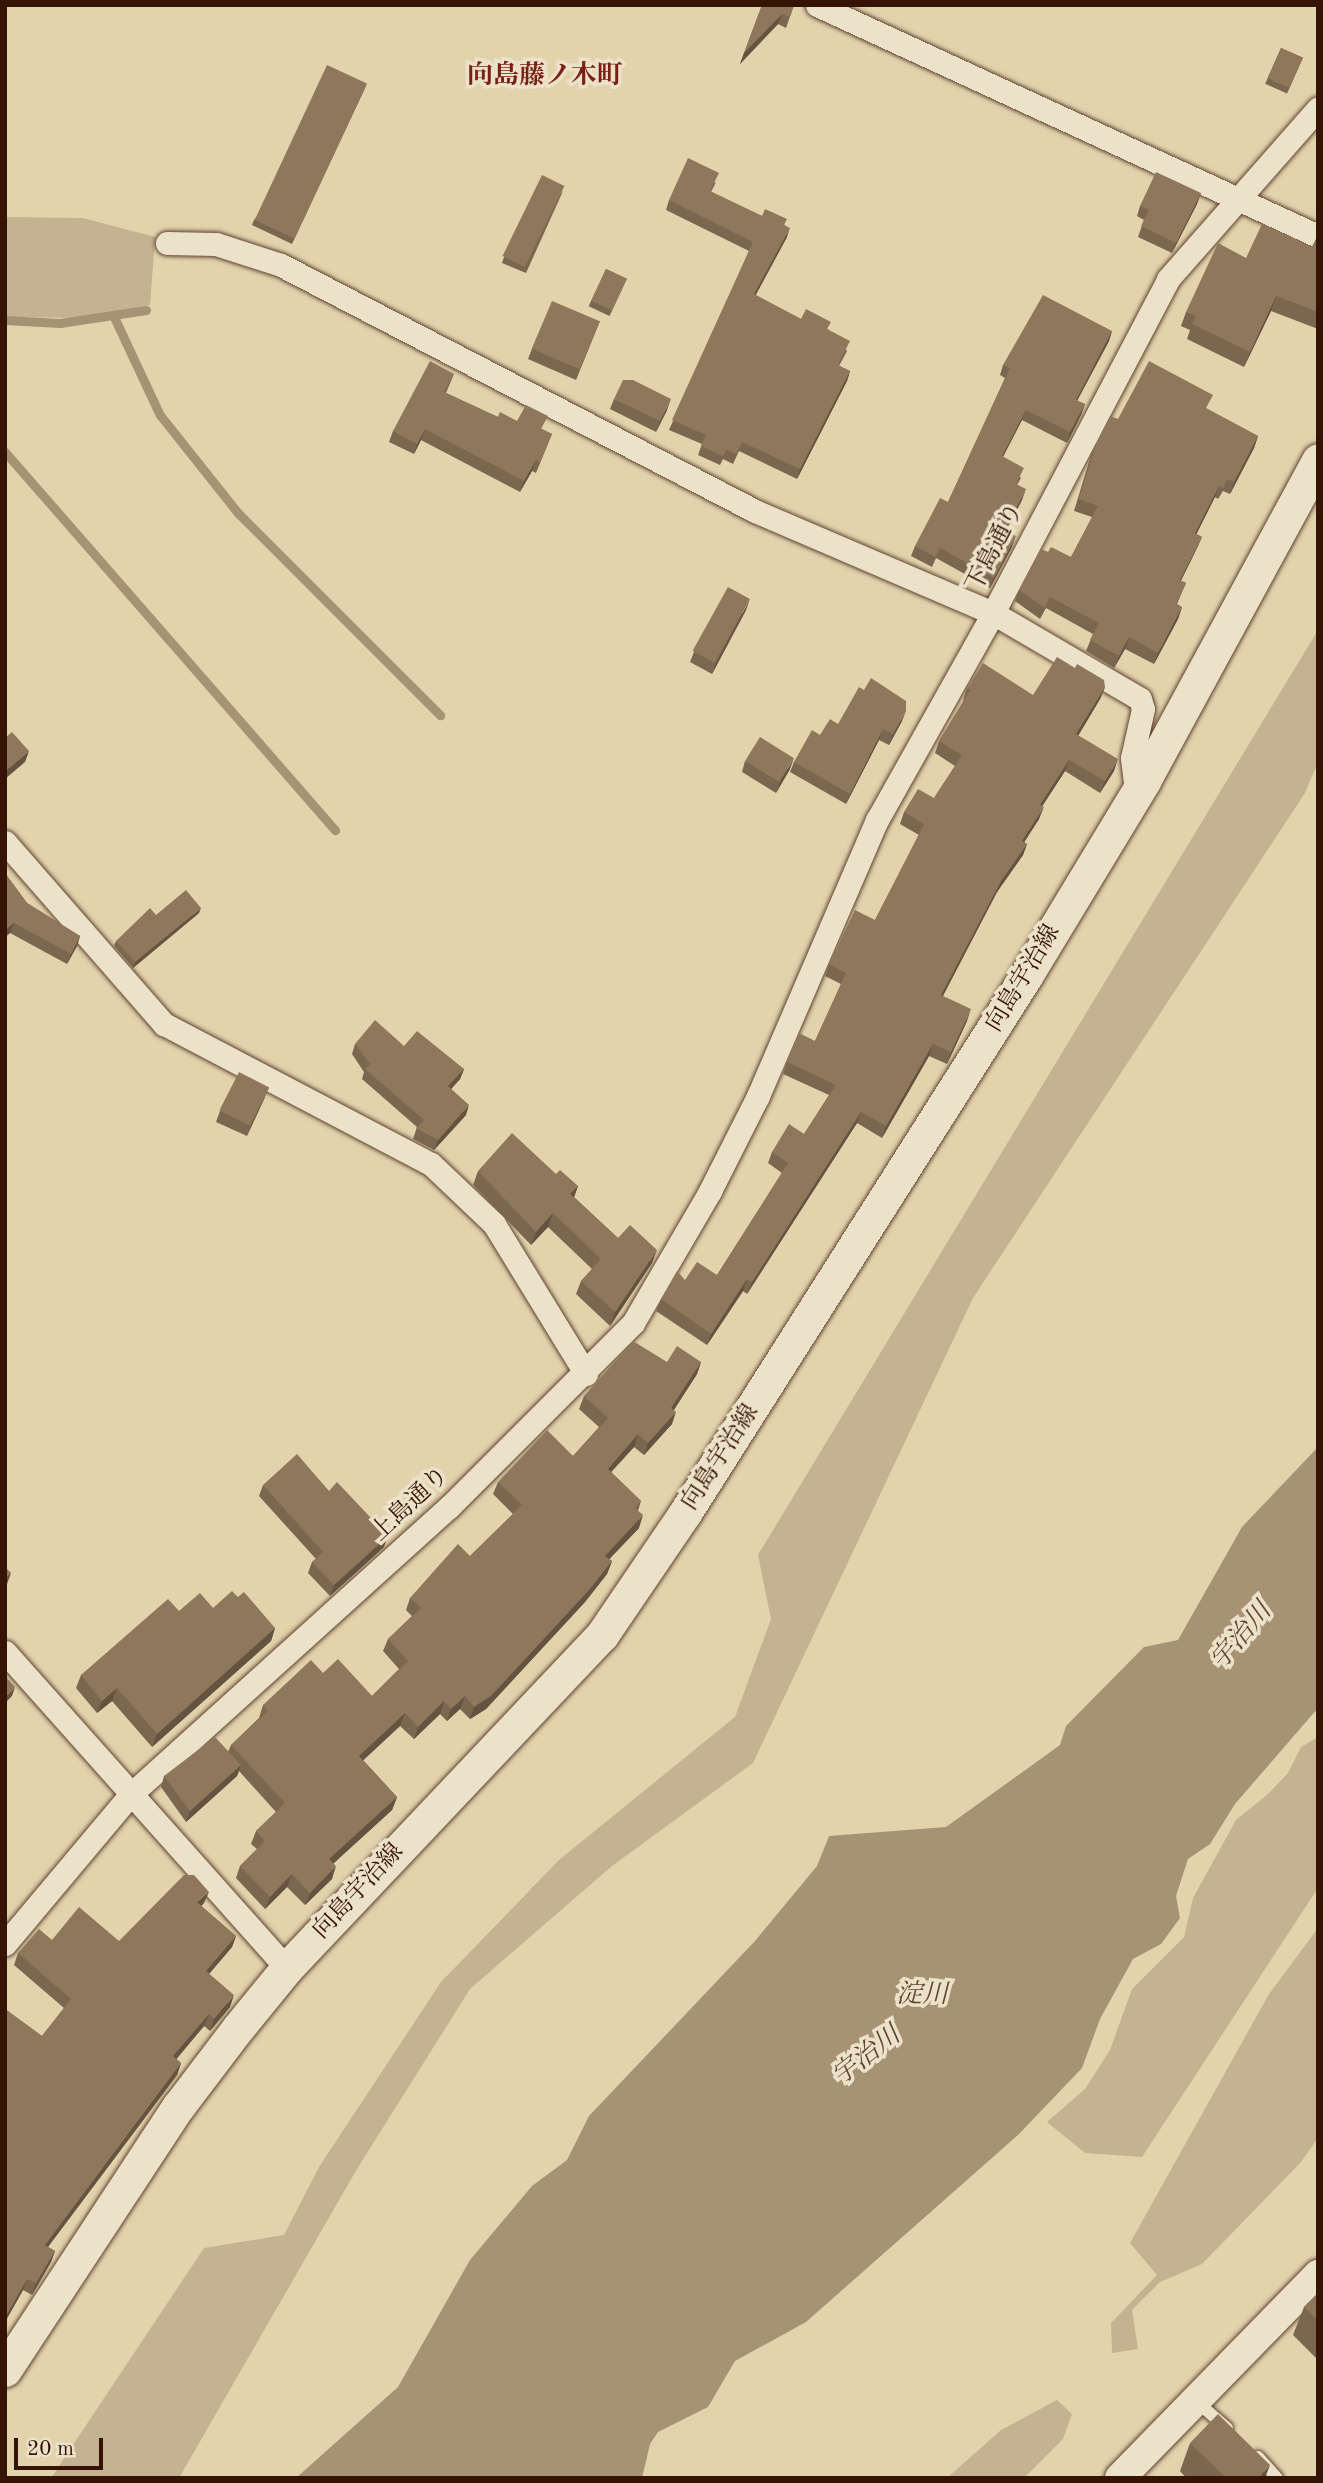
<!DOCTYPE html>
<meta charset="utf-8">
<style>
body{margin:0}
#map{position:relative;width:1323px;height:2483px;overflow:hidden;background:#e2d3ad;font-family:"Old Standard TT","Noto Serif JP",serif}
div>[style]{position:absolute}
[style*='--x']{left:calc(var(--x)*1px);top:calc(var(--y)*1px);width:calc(var(--w)*1px);rotate:calc(var(--a)*1deg)}
.green>*{inset:0;background:#c5b290}
.water>*{inset:0;background:#a79274}
.stream>*{height:9px;margin:-4.5px;padding:0 4.5px;transform-origin:4.5px;border-radius:4.5px;background:#a79274}
.roads{filter:drop-shadow(0 0 2px #60432f) drop-shadow(0 0 2px #60432f)}
.service>*{height:12px;margin:-6px;padding:0 6px;transform-origin:6px;border-radius:6px;background:#ece2ca}
.minor>*{height:23px;margin:-11.5px;padding:0 11.5px;transform-origin:11.5px;border-radius:11.5px;background:#ece2ca}
.tertiary>*{height:30px;margin:-15px;padding:0 15px;transform-origin:15px;border-radius:15px;background:#ece2ca}
.secondary>*{height:33px;margin:-16.5px;padding:0 16.5px;transform-origin:16.5px;border-radius:16.5px;background:#ece2ca}
.wall>*{inset:0;background:#7b664f;transform-origin:0 0}
.shaded-wall>*{inset:0;background:#645340}
.building>*{inset:0;background:#8f775c;transform-origin:0 0}
span{translate:-50% -50%;white-space:nowrap;text-align:center;line-height:1.15;-webkit-text-stroke:7px #ece2ca;paint-order:stroke}
.street-label{font-size:24px;color:#351305}
.neighbourhood-label{font-size:26px;color:#7a1f14;font-weight:700}
.water-label{font-size:26px;color:#634631;font-style:italic}
.frame{position:absolute;inset:0;border:7px solid #351305;pointer-events:none}
.scale{position:absolute;left:14px;top:2438px;width:89px;height:32px;box-sizing:border-box;border:4px solid #351305;border-top:0;padding-left:9px;font-size:21px;line-height:24px;white-space:nowrap;color:#351305;-webkit-text-stroke:5px #ece2ca;paint-order:stroke}
</style>
<div id="map">
<div class="green">
<i style="clip-path:polygon(5px 217px,83px 218px,155px 237px,150px 305px,81px 318px,5px 317px)"></i>
<i style="clip-path:polygon(1318px 630px,1318px 762px,1305px 793px,973px 1298px,753px 1763px,612px 1866px,470px 1989px,357px 2169px,179px 2478px,51px 2478px,204px 2248px,284px 2235px,319px 2167px,441px 1982px,559px 1860px,735px 1717px,771px 1619px,758px 1555px)"></i>
<i style="clip-path:polygon(1318px 1737px,1318px 1888px,1142px 2157px,1085px 2153px,1047px 2122px,1085px 2089px,1110px 2050px,1132px 1989px,1184px 1937px,1193px 1898px,1236px 1820px,1268px 1794px,1288px 1773px,1301px 1747px)"></i>
<i style="clip-path:polygon(1318px 1928px,1318px 2138px,1301px 2162px,1202px 2264px,1160px 2282px,1132px 2310px,1138px 2349px,1112px 2353px,1111px 2323px,1157px 2275px,1130px 2243px,1269px 1994px)"></i>
<i style="clip-path:polygon(1057px 2400px,1072px 2414px,1063px 2439px,1024px 2478px,947px 2478px,1001px 2430px)"></i>
</div>
<div class="water">
<i style="clip-path:polygon(1318px 1447px,1318px 1708px,1235px 1804px,1210px 1844px,1188px 1859px,1176px 1896px,1180px 1918px,1161px 1944px,1133px 1959px,1100px 2019px,1082px 2068px,1019px 2134px,806px 2322px,735px 2361px,708px 2407px,658px 2432px,650px 2444px,642px 2478px,296px 2478px,398px 2387px,470px 2260px,532px 2186px,567px 2160px,589px 2116px,755px 1941px,817px 1866px,829px 1836px,946px 1827px,1060px 1745px,1066px 1726px,1144px 1647px,1178px 1640px,1242px 1527px)"></i>
</div>
<div class="stream">
<i style="--x:114;--y:317;--w:108;--a:64.9"></i>
<i style="--x:160;--y:415;--w:125;--a:51.5"></i>
<i style="--x:238;--y:513;--w:286;--a:45"></i>
<i style="--x:5;--y:320;--w:55;--a:3.1"></i>
<i style="--x:60;--y:323;--w:87;--a:-8.6"></i>
<i style="--x:5;--y:452;--w:502;--a:48.88"></i>
</div>
<div class="roads">
<div class="service">
<i style="--x:1196;--y:2401;--w:41;--a:41.1"></i>
<i style="--x:1258;--y:2457;--w:28;--a:48"></i>
</div>
<div class="minor">
<i style="--x:817;--y:5;--w:552;--a:24.75"></i>
<i style="--x:167;--y:243;--w:49;--a:1.2"></i>
<i style="--x:216;--y:244;--w:68;--a:17.9"></i>
<i style="--x:281;--y:265;--w:534;--a:27.43"></i>
<i style="--x:755;--y:511;--w:259;--a:23.2"></i>
<i style="--x:993;--y:613;--w:170;--a:30.3"></i>
<i style="--x:1140;--y:699;--w:10;--a:73"></i>
<i style="--x:1143;--y:709;--w:50;--a:102.7"></i>
<i style="--x:1132;--y:758;--w:35;--a:83"></i>
<i style="--x:5;--y:842;--w:242;--a:48.9"></i>
<i style="--x:164;--y:1024;--w:301;--a:27.7"></i>
<i style="--x:431;--y:1164;--w:87;--a:43.6"></i>
<i style="--x:494;--y:1224;--w:176;--a:58.5"></i>
<i style="--x:5;--y:1652;--w:424;--a:48.3"></i>
<i style="--x:5;--y:1944;--w:194;--a:-50"></i>
<i style="--x:130;--y:1795;--w:430;--a:-42.1"></i>
<i style="--x:449;--y:1507;--w:260;--a:-45"></i>
<i style="--x:633;--y:1323;--w:153;--a:-59.7"></i>
<i style="--x:710;--y:1191;--w:106;--a:-63.2"></i>
<i style="--x:758;--y:1096;--w:301;--a:-66.7"></i>
<i style="--x:877;--y:820;--w:237;--a:-60.7"></i>
<i style="--x:993;--y:613;--w:377;--a:-62.3"></i>
<i style="--x:1168;--y:279;--w:227;--a:-48.7"></i>
</div>
<div class="tertiary">
<i style="--x:1120;--y:2478;--w:284;--a:-45.7"></i>
</div>
<div class="secondary">
<i style="--x:5;--y:2370;--w:315;--a:-56.7"></i>
<i style="--x:178;--y:2107;--w:99;--a:-52.8"></i>
<i style="--x:238;--y:2028;--w:77;--a:-50.8"></i>
<i style="--x:287;--y:1968;--w:458;--a:-46.6"></i>
<i style="--x:602;--y:1635;--w:148;--a:-55.8"></i>
<i style="--x:685;--y:1513;--w:636;--a:-57.58"></i>
<i style="--x:1026;--y:976;--w:228;--a:-58.8"></i>
<i style="--x:1144;--y:781;--w:365;--a:-61.5"></i>
</div>
</div>
<div class="wall">
<i style="clip-path:polygon(762px 5px,794px 5px,786px 28px,778px 24px,740px 64px)"></i>
<i style="left:1281px;top:48px;width:24px;height:39px;rotate:24deg"></i>
<i style="clip-path:polygon(367px 84px,292px 244px,252px 225px,254px 220px)"></i>
<i style="clip-path:polygon(716px 182px,711px 192px,762px 216px,785px 225px,787px 237px,755px 295px,801px 319px,828px 329px,847px 351px,839px 366px,850px 371px,847px 381px,797px 479px,739px 451px,733px 464px,723px 459px,720px 465px,698px 455px,702px 444px,669px 430px,749px 251px,666px 210px,669px 200px)"></i>
<i style="clip-path:polygon(563px 191px,526px 273px,502px 263px,504px 257px)"></i>
<i style="clip-path:polygon(1201px 193px,1197px 204px,1172px 253px,1138px 237px,1144px 220px,1137px 216px,1140px 206px)"></i>
<i style="clip-path:polygon(1318px 235px,1318px 329px,1271px 311px,1244px 367px,1187px 339px,1190px 330px,1181px 326px,1186px 312px,1246px 258px,1312px 247px)"></i>
<i style="left:606px;top:269px;width:23px;height:41px;rotate:25deg"></i>
<i style="clip-path:polygon(600px 321px,576px 380px,528px 359px,532px 349px)"></i>
<i style="clip-path:polygon(1112px 331px,1109px 341px,1077px 401px,1085px 404px,1081px 415px,1067px 443px,1022px 420px,1003px 457px,1021px 478px,1017px 485px,1022px 500px,1006px 531px,1012px 547px,990px 588px,936px 558px,932px 567px,911px 556px,915px 546px,948px 502px,1005px 378px,1000px 375px,1003px 365px)"></i>
<i style="clip-path:polygon(454px 374px,446px 393px,498px 417px,517px 421px,542px 429px,552px 434px,536px 473px,532px 471px,520px 492px,421px 440px,414px 454px,389px 442px,393px 431px)"></i>
<i style="clip-path:polygon(614px 399px,667px 410px,656px 432px,610px 409px)"></i>
<i style="clip-path:polygon(1207px 409px,1258px 436px,1254px 448px,1230px 494px,1223px 491px,1218px 499px,1215px 497px,1196px 534px,1202px 537px,1197px 548px,1181px 581px,1186px 583px,1177px 604px,1182px 607px,1178px 619px,1154px 664px,1125px 649px,1114px 668px,1086px 651px,1093px 634px,1046px 608px,1040px 619px,1015px 601px,1019px 590px,1048px 552px,1071px 557px,1092px 517px,1074px 511px,1091px 455px,1096px 444px,1118px 419px)"></i>
<i style="clip-path:polygon(746px 610px,712px 674px,690px 662px,694px 652px)"></i>
<i style="clip-path:polygon(1105px 687px,1100px 699px,1078px 736px,1114px 771px,1100px 793px,1065px 771px,1042px 806px,1039px 819px,1024px 842px,1027px 844px,1023px 855px,997px 892px,943px 996px,967px 1021px,947px 1064px,929px 1056px,882px 1138px,857px 1123px,747px 1294px,743px 1291px,707px 1345px,656px 1311px,661px 1299px,685px 1280px,717px 1275px,782px 1173px,768px 1163px,772px 1152px,804px 1134px,829px 1095px,783px 1074px,787px 1062px,815px 1041px,841px 984px,825px 976px,829px 964px,875px 920px,919px 835px,900px 824px,904px 812px,934px 798px,955px 766px,935px 753px,939px 741px,964px 701px,963px 700px,967px 688px,1033px 695px)"></i>
<i style="clip-path:polygon(902px 721px,889px 745px,879px 740px,846px 804px,790px 772px,794px 762px,820px 735px,838px 724px)"></i>
<i style="clip-path:polygon(745px 761px,790px 769px,776px 793px,742px 772px)"></i>
<i style="clip-path:polygon(5px 873px,27px 903px,80px 936px,77px 946px,67px 964px,10px 933px,5px 937px)"></i>
<i style="clip-path:polygon(199px 913px,133px 968px,114px 946px,116px 941px)"></i>
<i style="clip-path:polygon(355px 1044px,404px 1046px,464px 1069px,460px 1079px,451px 1089px,466px 1115px,434px 1150px,413px 1139px,417px 1127px,362px 1079px,364px 1072px,352px 1054px)"></i>
<i style="clip-path:polygon(265px 1097px,247px 1136px,216px 1122px,220px 1111px)"></i>
<i style="clip-path:polygon(478px 1171px,556px 1174px,578px 1186px,574px 1197px,618px 1238px,652px 1263px,610px 1326px,576px 1294px,581px 1281px,592px 1269px,548px 1227px,531px 1245px,473px 1185px)"></i>
<i style="clip-path:polygon(667px 1362px,701px 1362px,697px 1374px,674px 1410px,672px 1424px,644px 1455px,634px 1447px,611px 1472px,641px 1501px,638px 1511px,639px 1528px,609px 1559px,612px 1561px,607px 1574px,585px 1602px,486px 1709px,470px 1719px,460px 1709px,447px 1721px,440px 1714px,414px 1739px,400px 1726px,363px 1760px,397px 1797px,392px 1810px,334px 1863px,332px 1879px,305px 1905px,287px 1887px,265px 1909px,236px 1878px,240px 1866px,257px 1849px,251px 1844px,256px 1831px,276px 1812px,239px 1771px,237px 1776px,186px 1822px,161px 1787px,164px 1776px,228px 1752px,231px 1745px,259px 1718px,263px 1705px,323px 1673px,372px 1696px,399px 1669px,383px 1651px,388px 1639px,412px 1616px,406px 1610px,410px 1598px,470px 1556px,513px 1514px,493px 1494px,498px 1482px,573px 1456px,599px 1427px,579px 1409px,584px 1396px)"></i>
<i style="clip-path:polygon(263px 1485px,329px 1491px,384px 1547px,330px 1596px,308px 1573px,312px 1562px,316px 1559px,259px 1496px)"></i>
<i style="clip-path:polygon(238px 1597px,275px 1628px,271px 1641px,152px 1747px,112px 1701px,97px 1713px,76px 1688px,81px 1675px,179px 1611px,213px 1608px)"></i>
<i style="clip-path:polygon(204px 1903px,201px 1906px,236px 1936px,232px 1947px,209px 1974px,230px 2007px,210px 2031px,204px 2026px,176px 2059px,181px 2063px,177px 2075px,48px 2247px,55px 2251px,51px 2262px,32px 2295px,23px 2290px,5px 2322px,5px 2009px,42px 2036px,64px 2008px,14px 1965px,18px 1953px,52px 1940px,119px 1941px)"></i>
<i style="clip-path:polygon(1318px 2293px,1318px 2360px,1293px 2335px,1304px 2307px)"></i>
<i style="clip-path:polygon(1190px 2443px,1265px 2478px,1186px 2478px,1180px 2471px)"></i>
</div>
<div class="shaded-wall">
<i style="clip-path:polygon(782px 14px,778px 24px,740px 64px,744px 53px)"></i>
<i style="clip-path:polygon(1201px 193px,1197px 204px,1172px 253px,1176px 243px)"></i>
<i style="clip-path:polygon(790px 228px,787px 237px,751px 304px,754px 294px)"></i>
<i style="clip-path:polygon(1276px 296px,1271px 311px,1244px 367px,1250px 352px)"></i>
<i style="clip-path:polygon(1112px 331px,1109px 341px,1072px 410px,1076px 400px)"></i>
<i style="clip-path:polygon(850px 371px,847px 381px,797px 479px,800px 469px)"></i>
<i style="clip-path:polygon(671px 399px,667px 410px,656px 432px,660px 421px)"></i>
<i style="clip-path:polygon(1085px 404px,1081px 415px,1067px 443px,1070px 432px)"></i>
<i style="clip-path:polygon(1026px 410px,1022px 420px,998px 466px,1002px 456px)"></i>
<i style="clip-path:polygon(425px 429px,421px 440px,414px 454px,417px 444px)"></i>
<i style="clip-path:polygon(1258px 436px,1254px 448px,1230px 494px,1234px 482px)"></i>
<i style="clip-path:polygon(536px 460px,532px 471px,520px 492px,524px 481px)"></i>
<i style="clip-path:polygon(1219px 486px,1215px 497px,1191px 545px,1195px 533px)"></i>
<i style="clip-path:polygon(1026px 489px,1022px 500px,1001px 541px,1005px 530px)"></i>
<i style="clip-path:polygon(1016px 536px,1012px 547px,990px 588px,994px 578px)"></i>
<i style="clip-path:polygon(1202px 537px,1197px 548px,1175px 592px,1180px 580px)"></i>
<i style="clip-path:polygon(750px 599px,746px 610px,712px 674px,716px 663px)"></i>
<i style="clip-path:polygon(1182px 607px,1178px 619px,1154px 664px,1158px 653px)"></i>
<i style="clip-path:polygon(1129px 637px,1125px 649px,1114px 668px,1119px 656px)"></i>
<i style="clip-path:polygon(1105px 687px,1100px 699px,1072px 746px,1076px 734px)"></i>
<i style="clip-path:polygon(906px 711px,902px 721px,889px 745px,893px 734px)"></i>
<i style="clip-path:polygon(883px 729px,879px 740px,846px 804px,850px 794px)"></i>
<i style="clip-path:polygon(29px 751px,25px 762px,5px 779px,5px 771px)"></i>
<i style="clip-path:polygon(794px 758px,790px 769px,776px 793px,780px 782px)"></i>
<i style="clip-path:polygon(1118px 759px,1114px 771px,1100px 793px,1105px 781px)"></i>
<i style="clip-path:polygon(1069px 760px,1065px 771px,1036px 816px,1040px 805px)"></i>
<i style="clip-path:polygon(1044px 807px,1039px 819px,1018px 852px,1022px 841px)"></i>
<i style="clip-path:polygon(1027px 844px,1023px 855px,997px 892px,937px 1007px,941px 995px,1001px 881px)"></i>
<i style="clip-path:polygon(201px 908px,199px 913px,133px 968px,135px 962px)"></i>
<i style="clip-path:polygon(14px 923px,10px 933px,5px 937px,5px 930px)"></i>
<i style="clip-path:polygon(80px 936px,77px 946px,67px 964px,71px 954px)"></i>
<i style="clip-path:polygon(971px 1009px,967px 1021px,947px 1064px,951px 1052px)"></i>
<i style="clip-path:polygon(933px 1044px,929px 1056px,882px 1138px,886px 1126px)"></i>
<i style="clip-path:polygon(464px 1069px,460px 1079px,445px 1096px,448px 1086px)"></i>
<i style="clip-path:polygon(269px 1087px,265px 1097px,247px 1136px,251px 1126px)"></i>
<i style="clip-path:polygon(469px 1105px,466px 1115px,434px 1150px,438px 1140px)"></i>
<i style="clip-path:polygon(861px 1112px,857px 1123px,747px 1294px,752px 1282px)"></i>
<i style="clip-path:polygon(578px 1186px,573px 1200px,570px 1194px)"></i>
<i style="clip-path:polygon(553px 1213px,548px 1227px,531px 1245px,536px 1232px)"></i>
<i style="clip-path:polygon(657px 1250px,652px 1263px,610px 1326px,615px 1312px)"></i>
<i style="clip-path:polygon(747px 1279px,743px 1291px,707px 1345px,711px 1334px)"></i>
<i style="clip-path:polygon(701px 1362px,697px 1374px,667px 1420px,671px 1408px)"></i>
<i style="clip-path:polygon(676px 1412px,672px 1424px,644px 1455px,648px 1443px)"></i>
<i style="clip-path:polygon(638px 1434px,634px 1447px,603px 1481px,608px 1469px)"></i>
<i style="clip-path:polygon(643px 1515px,639px 1528px,601px 1568px,605px 1556px)"></i>
<i style="clip-path:polygon(388px 1536px,384px 1547px,330px 1596px,334px 1585px)"></i>
<i style="clip-path:polygon(612px 1561px,607px 1574px,585px 1602px,486px 1709px,470px 1719px,474px 1707px)"></i>
<i style="clip-path:polygon(11px 1573px,7px 1584px,5px 1585px,5px 1578px)"></i>
<i style="clip-path:polygon(275px 1628px,271px 1641px,152px 1747px,157px 1734px)"></i>
<i style="clip-path:polygon(15px 1687px,12px 1696px,5px 1703px,5px 1697px)"></i>
<i style="clip-path:polygon(117px 1688px,112px 1701px,97px 1713px,102px 1701px)"></i>
<i style="clip-path:polygon(465px 1696px,460px 1709px,447px 1721px,451px 1709px)"></i>
<i style="clip-path:polygon(444px 1701px,440px 1714px,414px 1739px,418px 1727px)"></i>
<i style="clip-path:polygon(405px 1713px,400px 1726px,355px 1768px,359px 1756px)"></i>
<i style="clip-path:polygon(241px 1765px,237px 1776px,186px 1822px,190px 1811px)"></i>
<i style="clip-path:polygon(397px 1797px,392px 1810px,325px 1871px,329px 1859px)"></i>
<i style="clip-path:polygon(336px 1866px,332px 1879px,305px 1905px,310px 1893px)"></i>
<i style="clip-path:polygon(292px 1874px,287px 1887px,265px 1909px,270px 1897px)"></i>
<i style="clip-path:polygon(209px 1892px,204px 1903px,193px 1914px,197px 1902px)"></i>
<i style="clip-path:polygon(236px 1936px,232px 1947px,202px 1982px,206px 1971px)"></i>
<i style="clip-path:polygon(234px 1995px,230px 2007px,210px 2031px,214px 2019px)"></i>
<i style="clip-path:polygon(209px 2014px,204px 2026px,169px 2068px,173px 2056px)"></i>
<i style="clip-path:polygon(181px 2063px,177px 2075px,41px 2256px,45px 2245px)"></i>
<i style="clip-path:polygon(55px 2251px,51px 2262px,32px 2295px,36px 2283px)"></i>
<i style="clip-path:polygon(27px 2279px,23px 2290px,5px 2322px,6px 2316px)"></i>
<i style="clip-path:polygon(1270px 2465px,1265px 2478px,1258px 2478px)"></i>
</div>
<div class="building">
<i style="clip-path:polygon(762px 5px,794px 5px,790px 17px,782px 14px,744px 53px)"></i>
<i style="left:1281px;top:48px;width:24px;height:33px;rotate:24deg"></i>
<i style="left:327px;top:65px;width:44px;height:171px;rotate:25deg"></i>
<i style="clip-path:polygon(688px 158px,719px 173px,710px 191px,762px 216px,765px 209px,787px 219px,784px 225px,790px 228px,754px 294px,801px 319px,806px 309px,831px 322px,827px 329px,850px 341px,838px 365px,850px 371px,800px 469px,742px 442px,736px 454px,726px 450px,723px 456px,701px 446px,706px 435px,672px 420px,753px 242px,669px 200px)"></i>
<i style="clip-path:polygon(1156px 172px,1201px 193px,1176px 243px,1141px 226px,1149px 210px,1140px 206px)"></i>
<i style="left:542px;top:175px;width:25px;height:90px;rotate:26deg"></i>
<i style="clip-path:polygon(1262px 224px,1312px 247px,1318px 235px,1318px 312px,1276px 296px,1250px 352px,1192px 324px,1196px 316px,1186px 312px,1218px 243px,1246px 258px)"></i>
<i style="left:606px;top:269px;width:23px;height:35px;rotate:25deg"></i>
<i style="clip-path:polygon(1043px 295px,1112px 331px,1076px 400px,1085px 404px,1070px 432px,1026px 410px,1002px 456px,1024px 468px,1016px 484px,1026px 489px,1005px 530px,1016px 536px,994px 578px,940px 548px,935px 557px,915px 546px,940px 498px,948px 502px,1010px 368px,1003px 365px)"></i>
<i style="left:552px;top:301px;width:52px;height:52px;rotate:23deg"></i>
<i style="clip-path:polygon(430px 361px,454px 374px,444px 392px,498px 417px,500px 412px,517px 421px,526px 405px,548px 416px,541px 429px,552px 434px,540px 462px,536px 460px,524px 481px,425px 429px,417px 444px,393px 431px)"></i>
<i style="clip-path:polygon(1149px 361px,1213px 395px,1206px 408px,1258px 436px,1234px 482px,1227px 479px,1223px 488px,1219px 486px,1195px 533px,1202px 537px,1180px 580px,1186px 583px,1176px 604px,1182px 607px,1158px 653px,1129px 637px,1119px 656px,1090px 640px,1099px 623px,1050px 597px,1045px 608px,1019px 590px,1041px 549px,1048px 552px,1051px 547px,1071px 557px,1098px 506px,1079px 499px,1096px 444px,1110px 416px,1118px 419px)"></i>
<i style="clip-path:polygon(623px 380px,633px 380px,671px 399px,660px 421px,614px 399px)"></i>
<i style="left:728px;top:587px;width:25px;height:73px;rotate:29deg"></i>
<i style="clip-path:polygon(1057px 657px,1075px 668px,1077px 664px,1104px 680px,1105px 687px,1076px 734px,1118px 759px,1105px 781px,1069px 760px,1040px 805px,1044px 807px,1022px 841px,1027px 844px,1001px 881px,941px 995px,971px 1009px,951px 1052px,933px 1044px,886px 1126px,861px 1112px,752px 1282px,747px 1279px,711px 1334px,661px 1299px,677px 1271px,685px 1280px,697px 1262px,717px 1275px,788px 1163px,772px 1152px,789px 1124px,804px 1134px,836px 1085px,787px 1062px,799px 1033px,815px 1041px,846px 973px,829px 964px,855px 910px,875px 920px,924px 824px,904px 812px,918px 789px,934px 798px,962px 755px,939px 741px,970px 690px,967px 688px,983px 663px,1033px 695px)"></i>
<i style="clip-path:polygon(871px 678px,906px 701px,906px 711px,893px 734px,883px 729px,850px 794px,794px 762px,812px 730px,820px 735px,830px 719px,838px 724px,859px 687px,864px 690px)"></i>
<i style="clip-path:polygon(12px 732px,29px 751px,5px 771px,5px 738px)"></i>
<i style="left:760px;top:737px;width:40px;height:28px;rotate:32deg"></i>
<i style="clip-path:polygon(5px 873px,27px 903px,80px 936px,71px 954px,14px 923px,5px 930px)"></i>
<i style="clip-path:polygon(186px 890px,201px 908px,135px 962px,116px 941px,150px 908px,156px 915px)"></i>
<i style="clip-path:polygon(375px 1020px,404px 1046px,417px 1031px,464px 1069px,448px 1086px,469px 1105px,438px 1140px,416px 1128px,424px 1120px,365px 1069px,370px 1064px,355px 1044px)"></i>
<i style="left:239px;top:1072px;width:34px;height:43px;rotate:27deg"></i>
<i style="clip-path:polygon(512px 1133px,556px 1174px,560px 1170px,578px 1186px,570px 1194px,618px 1238px,630px 1225px,657px 1250px,615px 1312px,581px 1281px,601px 1259px,553px 1213px,536px 1232px,478px 1171px)"></i>
<i style="clip-path:polygon(633px 1341px,667px 1362px,677px 1346px,701px 1362px,671px 1408px,676px 1412px,648px 1443px,638px 1434px,608px 1469px,641px 1501px,635px 1508px,643px 1515px,605px 1556px,612px 1561px,590px 1589px,491px 1696px,474px 1707px,465px 1696px,451px 1709px,444px 1701px,418px 1727px,405px 1713px,359px 1756px,397px 1797px,329px 1859px,336px 1866px,310px 1893px,292px 1874px,270px 1897px,240px 1866px,265px 1841px,256px 1831px,285px 1803px,231px 1745px,268px 1711px,263px 1705px,311px 1660px,323px 1673px,338px 1659px,372px 1696px,408px 1661px,388px 1639px,421px 1608px,410px 1598px,458px 1544px,470px 1556px,522px 1505px,498px 1482px,547px 1430px,573px 1456px,608px 1418px,584px 1396px)"></i>
<i style="clip-path:polygon(297px 1454px,329px 1491px,337px 1482px,388px 1536px,334px 1585px,312px 1562px,323px 1552px,263px 1485px)"></i>
<i style="clip-path:polygon(5px 1567px,11px 1573px,5px 1578px)"></i>
<i style="clip-path:polygon(232px 1591px,238px 1597px,244px 1592px,275px 1628px,157px 1734px,117px 1688px,102px 1701px,81px 1675px,168px 1599px,179px 1611px,200px 1593px,213px 1608px)"></i>
<i style="clip-path:polygon(5px 1676px,15px 1687px,5px 1697px)"></i>
<i style="clip-path:polygon(215px 1737px,241px 1765px,190px 1811px,164px 1776px)"></i>
<i style="clip-path:polygon(184px 1875px,194px 1875px,209px 1892px,197px 1902px,236px 1936px,206px 1971px,234px 1995px,214px 2019px,209px 2014px,173px 2056px,181px 2063px,45px 2245px,55px 2251px,36px 2283px,27px 2279px,6px 2316px,5px 2316px,5px 2009px,42px 2036px,71px 1999px,18px 1953px,39px 1929px,52px 1940px,79px 1907px,119px 1941px)"></i>
<i style="clip-path:polygon(1318px 2293px,1318px 2321px,1304px 2307px)"></i>
<i style="clip-path:polygon(1218px 2414px,1270px 2465px,1258px 2478px,1226px 2478px,1190px 2443px)"></i>
</div>
<div class="street-label">
<span style="left:996px;top:548px;rotate:-63deg">下島通り</span>
<span style="left:1024px;top:979px;rotate:-59deg">向島宇治線</span>
<span style="left:721px;top:1458px;rotate:-57deg">向島宇治線</span>
<span style="left:411px;top:1505px;rotate:-43deg">上島通り</span>
<span style="left:359px;top:1892px;rotate:-47deg">向島宇治線</span>
</div>
<div class="neighbourhood-label">
<span style="left:545px;top:77px">向島藤ノ木町</span>
</div>
<div class="water-label">
<span style="left:1242px;top:1637px;rotate:-50deg">宇治川</span>
<span style="left:922px;top:1996px">淀川</span>
<span style="left:867px;top:2057px;rotate:-38deg">宇治川</span>
</div>
<div class="frame"></div>
<div class="scale">20 m</div>
</div>
